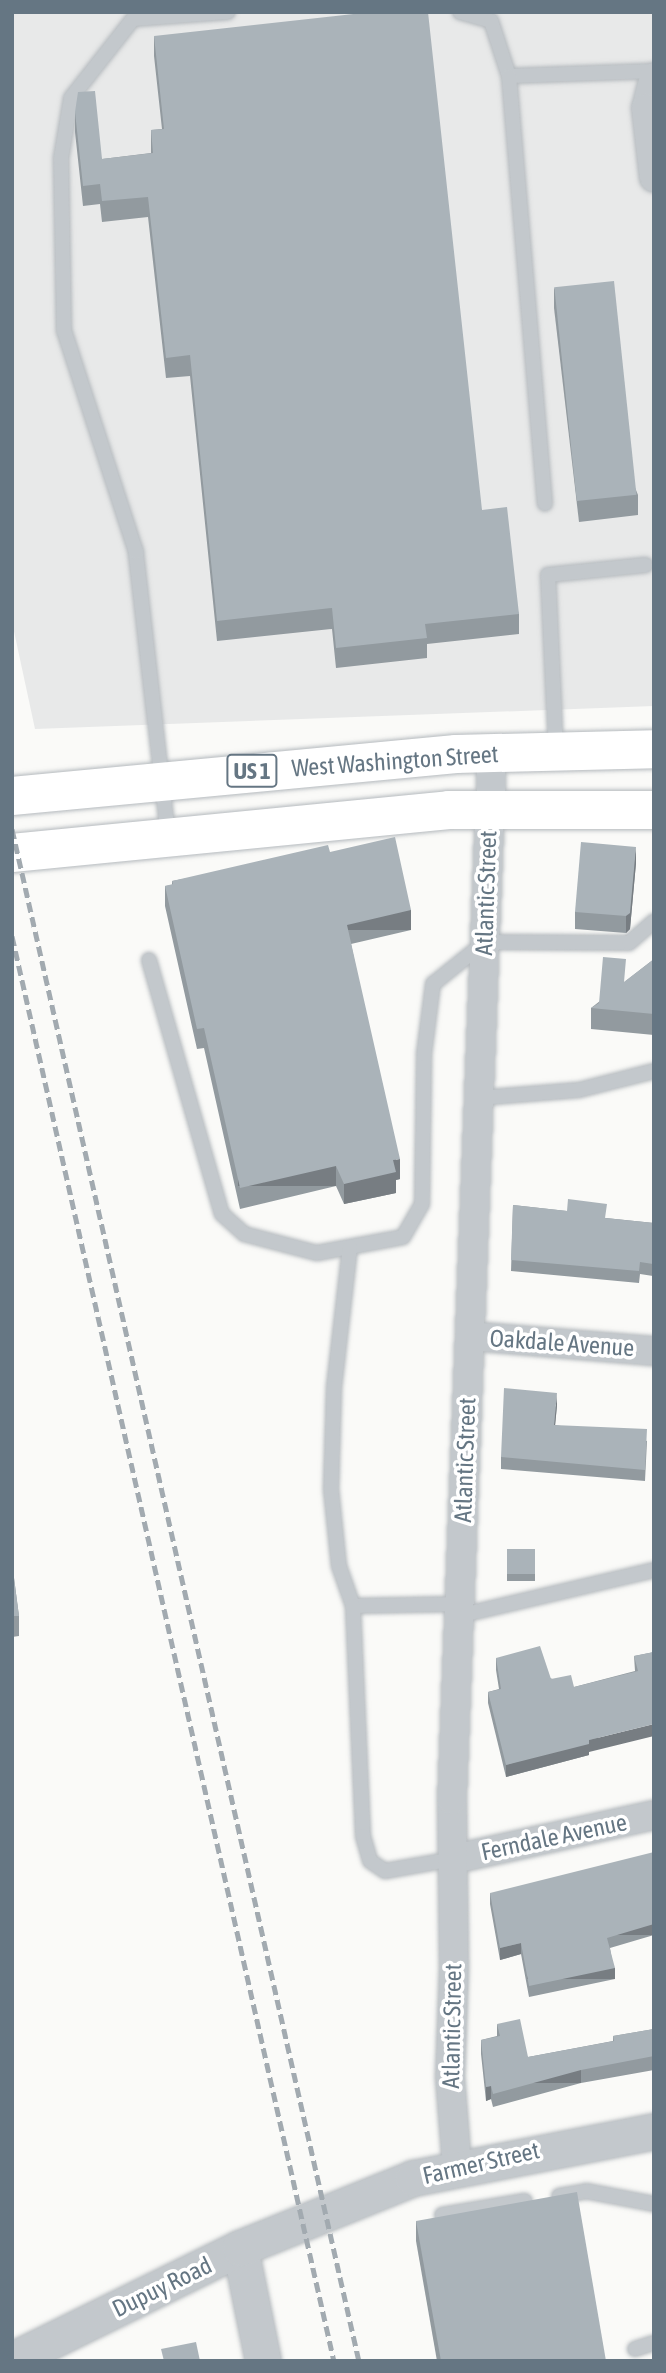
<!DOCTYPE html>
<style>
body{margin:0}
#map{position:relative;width:666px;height:2373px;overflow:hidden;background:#fafaf8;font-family:"Asap Condensed",sans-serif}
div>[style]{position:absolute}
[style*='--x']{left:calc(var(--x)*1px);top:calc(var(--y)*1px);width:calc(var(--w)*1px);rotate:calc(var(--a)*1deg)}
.built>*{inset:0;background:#e8e9e9}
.roads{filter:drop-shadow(0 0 2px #b5babe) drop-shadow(0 0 2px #b5babe)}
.service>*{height:14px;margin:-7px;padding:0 7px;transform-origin:7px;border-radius:7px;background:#c3c8cc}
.minor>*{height:28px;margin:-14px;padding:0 14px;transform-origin:14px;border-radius:14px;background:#c3c8cc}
.tertiary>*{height:35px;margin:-17.5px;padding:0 17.5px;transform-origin:17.5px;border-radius:17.5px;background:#c3c8cc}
.primary>*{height:38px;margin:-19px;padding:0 19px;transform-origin:19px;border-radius:19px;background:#fff}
.rail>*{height:5px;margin-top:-2.5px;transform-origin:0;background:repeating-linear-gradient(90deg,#a2aab0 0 10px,transparent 0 15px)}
.wall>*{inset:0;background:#929a9f;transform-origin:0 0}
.shaded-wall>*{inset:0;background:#777d82;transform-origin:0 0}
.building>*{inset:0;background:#aab3b9;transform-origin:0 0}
span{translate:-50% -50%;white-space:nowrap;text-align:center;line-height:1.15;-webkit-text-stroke:7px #fff;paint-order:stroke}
.shield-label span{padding:2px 5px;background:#fff;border:2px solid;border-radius:5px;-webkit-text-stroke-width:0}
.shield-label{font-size:23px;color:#657683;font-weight:700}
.street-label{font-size:24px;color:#657683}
.frame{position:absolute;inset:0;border:14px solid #657683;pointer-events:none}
</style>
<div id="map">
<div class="built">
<i style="clip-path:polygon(12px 12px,654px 12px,654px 706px,35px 729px,12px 622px)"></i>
</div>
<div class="roads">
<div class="service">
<i style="--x:460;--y:12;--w:32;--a:16"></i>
<i style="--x:491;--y:21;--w:58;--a:71.9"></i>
<i style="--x:509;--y:76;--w:145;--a:-2"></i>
<i style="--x:509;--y:76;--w:429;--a:85.2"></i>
<i style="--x:556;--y:750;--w:175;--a:-92.6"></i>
<i style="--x:548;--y:575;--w:98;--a:-5.9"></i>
<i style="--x:168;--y:835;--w:285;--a:-96.5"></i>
<i style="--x:136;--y:552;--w:232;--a:-108"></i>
<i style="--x:64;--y:331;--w:173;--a:-91"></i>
<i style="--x:61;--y:158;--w:61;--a:-80.5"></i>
<i style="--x:71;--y:98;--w:100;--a:-51.9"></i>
<i style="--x:133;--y:19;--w:95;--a:-4.2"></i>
<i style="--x:149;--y:960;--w:264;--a:74"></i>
<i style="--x:222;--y:1214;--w:30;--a:42"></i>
<i style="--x:244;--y:1234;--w:75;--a:14.6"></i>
<i style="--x:317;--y:1253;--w:87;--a:-10.5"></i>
<i style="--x:403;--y:1237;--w:38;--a:-60"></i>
<i style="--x:422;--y:1204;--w:150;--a:-89.2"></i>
<i style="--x:424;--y:1054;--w:71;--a:-82.7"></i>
<i style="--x:433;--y:984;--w:67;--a:-38.9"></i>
<i style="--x:485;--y:942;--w:144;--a:0.4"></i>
<i style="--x:629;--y:943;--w:33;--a:-41"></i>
<i style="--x:479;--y:1098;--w:100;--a:-4.6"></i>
<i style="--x:579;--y:1090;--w:77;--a:-14.2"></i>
<i style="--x:350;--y:1247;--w:142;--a:96.5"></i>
<i style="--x:334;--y:1388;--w:101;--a:91.7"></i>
<i style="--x:331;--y:1489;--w:77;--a:84.1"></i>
<i style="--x:339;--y:1566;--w:42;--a:70.7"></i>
<i style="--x:353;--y:1606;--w:106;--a:-1.1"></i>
<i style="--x:353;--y:1606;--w:230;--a:87.5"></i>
<i style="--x:363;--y:1836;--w:26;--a:74"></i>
<i style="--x:370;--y:1861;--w:18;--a:34"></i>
<i style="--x:385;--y:1871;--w:70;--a:-9.9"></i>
<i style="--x:458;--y:1616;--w:201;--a:-13.2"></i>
<i style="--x:559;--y:2196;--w:27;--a:-10"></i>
<i style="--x:586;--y:2191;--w:69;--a:10.8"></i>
<i style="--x:442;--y:2215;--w:84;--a:-9.6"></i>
<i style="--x:635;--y:2349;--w:20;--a:-18"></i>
</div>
<div class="minor">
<i style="--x:654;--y:77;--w:32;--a:104"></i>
<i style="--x:646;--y:108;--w:70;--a:83.5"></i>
<i style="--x:470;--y:1336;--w:185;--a:4.7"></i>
<i style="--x:454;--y:1859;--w:205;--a:-12.4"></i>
<i style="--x:457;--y:2166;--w:89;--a:-94.5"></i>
<i style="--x:450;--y:2077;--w:110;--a:-87.9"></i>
<i style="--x:454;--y:1967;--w:167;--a:-90.7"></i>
<i style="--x:452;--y:1800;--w:1048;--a:-87.81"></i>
</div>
<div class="tertiary">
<i style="--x:240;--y:2248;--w:115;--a:78.5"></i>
<i style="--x:12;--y:2360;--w:254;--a:-26.2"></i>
<i style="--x:240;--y:2248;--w:187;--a:-22"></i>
<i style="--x:413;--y:2178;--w:246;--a:-11"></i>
</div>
<div class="primary">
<i style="--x:12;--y:796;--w:446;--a:-5.4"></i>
<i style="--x:456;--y:754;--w:198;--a:-1.4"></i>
<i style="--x:12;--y:853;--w:439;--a:-5.6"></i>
<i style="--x:449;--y:810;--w:205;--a:0"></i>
</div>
</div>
<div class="rail">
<i style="--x:12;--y:829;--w:1571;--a:77.24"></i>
<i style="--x:12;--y:936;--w:1461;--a:77.27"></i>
</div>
<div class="wall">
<i style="clip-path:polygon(154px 36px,482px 510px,519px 614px,519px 634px,427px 644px,427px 658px,336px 668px,332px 629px,217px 641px,190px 376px,166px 378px,148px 217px,102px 222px,100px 204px,83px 206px,75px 132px,75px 112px,102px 159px,151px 153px,151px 130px,162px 129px,154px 56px)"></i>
<i style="clip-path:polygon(554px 287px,638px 495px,638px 515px,579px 522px,554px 308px)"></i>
<i style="clip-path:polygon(330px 852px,411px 930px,351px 944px,400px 1179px,396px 1180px,396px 1193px,344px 1204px,336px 1186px,240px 1209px,204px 1048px,197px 1049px,165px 906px,165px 886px,172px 885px,172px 881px)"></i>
<i style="clip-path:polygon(636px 863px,630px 929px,626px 933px,575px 929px,575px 912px)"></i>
<i style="clip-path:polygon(654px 959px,654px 1035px,591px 1029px,591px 1008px)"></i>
<i style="clip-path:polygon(513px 1205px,567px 1211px,606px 1218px,654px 1223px,653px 1276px,640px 1274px,639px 1283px,511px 1271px)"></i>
<i style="clip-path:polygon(557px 1405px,555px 1425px,647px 1441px,645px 1481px,501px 1469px,501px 1457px)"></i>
<i style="clip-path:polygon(12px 1444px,14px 1455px,14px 1476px,12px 1476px)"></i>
<i style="left:507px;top:1549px;width:28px;height:32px"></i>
<i style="clip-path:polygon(12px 1563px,19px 1616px,19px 1636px,12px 1637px)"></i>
<i style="clip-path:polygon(654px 1652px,589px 1752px,589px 1755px,506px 1777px,488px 1703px,488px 1692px,499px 1689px,496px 1670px,496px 1658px,574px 1687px,635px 1671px,634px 1656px)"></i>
<i style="clip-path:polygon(490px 1893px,654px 1935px,610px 1948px,615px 1979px,529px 1997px,521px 1954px,500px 1960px,490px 1904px)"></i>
<i style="clip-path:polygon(497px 2024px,528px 2057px,613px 2041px,613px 2036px,654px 2029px,654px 2070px,581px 2083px,493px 2107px,491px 2099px,486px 2101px,481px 2054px,481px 2040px,497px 2036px)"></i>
<i style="clip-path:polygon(416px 2221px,606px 2361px,437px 2361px,416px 2241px)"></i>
</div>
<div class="shaded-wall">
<i style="clip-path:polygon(636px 847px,636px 863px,630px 929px,626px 933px,626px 916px)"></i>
<i style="left:411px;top:910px;width:20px;height:66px;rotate:90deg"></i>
<i style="clip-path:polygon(400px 1159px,400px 1179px,396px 1180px,396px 1193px,344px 1204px,344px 1184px,393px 1160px)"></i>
<i style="left:336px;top:1166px;width:20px;height:98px;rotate:90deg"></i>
<i style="clip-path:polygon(557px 1393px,557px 1405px,554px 1437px,554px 1425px)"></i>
<i style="clip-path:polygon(654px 1724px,654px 1736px,589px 1752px,589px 1755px,506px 1777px,506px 1765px,589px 1740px)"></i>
<i style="left:654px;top:1924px;width:11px;height:49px;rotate:90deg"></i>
<i style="clip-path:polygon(521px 1943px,521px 1954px,500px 1960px,500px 1948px)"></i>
<i style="left:615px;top:1968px;width:11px;height:88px;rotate:90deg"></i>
<i style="left:581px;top:2070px;width:13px;height:91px;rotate:90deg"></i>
<i style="clip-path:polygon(491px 2086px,491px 2099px,486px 2101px,486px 2087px)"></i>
</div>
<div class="building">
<i style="clip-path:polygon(371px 12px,428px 12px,482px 510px,507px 507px,519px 614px,425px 624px,427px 638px,336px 648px,332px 608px,217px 621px,190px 355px,166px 358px,148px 197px,102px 201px,100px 184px,83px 186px,75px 112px,78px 92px,95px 91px,102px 159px,153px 153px,151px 130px,164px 129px,154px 36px)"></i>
<i style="left:614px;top:281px;width:215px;height:60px;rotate:84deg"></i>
<i style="clip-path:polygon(395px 837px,411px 910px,347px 925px,400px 1159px,393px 1160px,396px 1172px,344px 1184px,336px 1166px,240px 1188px,204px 1028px,197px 1029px,165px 886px,173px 884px,172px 881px,328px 845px,330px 852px)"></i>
<i style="clip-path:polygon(581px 842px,636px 847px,630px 913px,626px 916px,575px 912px)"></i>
<i style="clip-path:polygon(603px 957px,626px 959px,624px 982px,654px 959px,654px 1014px,591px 1008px,599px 1003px)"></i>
<i style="clip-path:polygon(568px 1199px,607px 1204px,605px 1218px,654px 1223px,653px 1264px,640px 1262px,639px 1271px,511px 1260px,513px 1205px,567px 1211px)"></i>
<i style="clip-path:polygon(504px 1388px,557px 1393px,554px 1425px,647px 1429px,645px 1470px,501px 1457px)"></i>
<i style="left:507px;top:1549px;width:28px;height:25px"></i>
<i style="clip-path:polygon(12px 1563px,19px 1616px,12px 1616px)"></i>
<i style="clip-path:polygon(540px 1646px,551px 1679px,571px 1675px,574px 1687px,638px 1671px,634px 1656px,654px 1652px,654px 1724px,589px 1740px,589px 1744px,506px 1765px,488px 1692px,501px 1689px,496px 1658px)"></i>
<i style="clip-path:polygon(654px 1852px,654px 1924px,607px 1938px,615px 1968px,529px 1986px,521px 1943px,500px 1948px,490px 1893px)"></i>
<i style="clip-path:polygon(520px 2019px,528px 2057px,614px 2041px,613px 2036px,654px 2029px,654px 2056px,581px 2070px,493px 2094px,491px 2086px,486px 2087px,481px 2040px,500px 2036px,497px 2024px)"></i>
<i style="clip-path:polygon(577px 2192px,606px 2361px,441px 2361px,416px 2221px)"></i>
<i style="clip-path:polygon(196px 2342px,200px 2361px,164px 2361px,161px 2349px)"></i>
</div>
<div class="shield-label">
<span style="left:252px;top:771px">US 1</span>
</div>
<div class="street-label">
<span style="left:395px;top:761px;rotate:-4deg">West Washington Street</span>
<span style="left:486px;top:893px;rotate:-88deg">Atlantic Street</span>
<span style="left:562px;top:1343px;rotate:4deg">Oakdale Avenue</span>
<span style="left:465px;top:1460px;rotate:-88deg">Atlantic Street</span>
<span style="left:554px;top:1837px;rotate:-12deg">Ferndale Avenue</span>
<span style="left:452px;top:2026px;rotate:-89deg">Atlantic Street</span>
<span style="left:481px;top:2163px;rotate:-13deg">Farmer Street</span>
<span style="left:162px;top:2287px;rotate:-26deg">Dupuy Road</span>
</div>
<div class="frame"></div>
</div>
